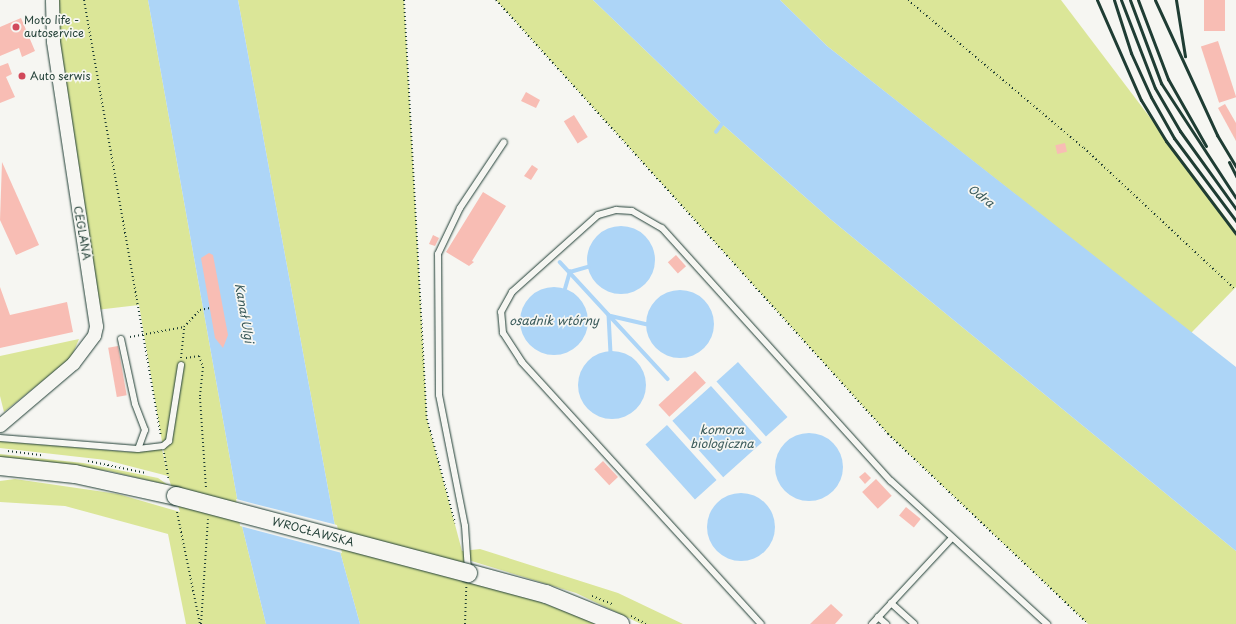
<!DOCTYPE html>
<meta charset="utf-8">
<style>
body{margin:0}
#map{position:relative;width:1236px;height:624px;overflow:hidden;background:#f6f6f2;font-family:"Playpen Sans",sans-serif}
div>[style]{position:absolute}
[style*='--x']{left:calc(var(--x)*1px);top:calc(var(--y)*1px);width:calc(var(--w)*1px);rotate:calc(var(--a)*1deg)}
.green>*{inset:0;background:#dbe698}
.water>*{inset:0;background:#add5f7;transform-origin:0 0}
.round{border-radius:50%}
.pier>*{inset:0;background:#f6f6f2}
.stream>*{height:3.5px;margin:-1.75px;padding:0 1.75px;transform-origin:1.75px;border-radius:1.75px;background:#add5f7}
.building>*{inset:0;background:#f8bdb4;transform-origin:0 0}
.path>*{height:2px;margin-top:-1px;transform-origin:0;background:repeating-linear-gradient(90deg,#1f3d34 0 1px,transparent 0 4px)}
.roads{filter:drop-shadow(0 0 1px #1f3d34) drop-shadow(0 0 1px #1f3d34)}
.service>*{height:6px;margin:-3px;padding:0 3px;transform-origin:3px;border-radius:3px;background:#f6f6f2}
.minor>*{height:13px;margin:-6.5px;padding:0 6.5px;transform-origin:6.5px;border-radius:6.5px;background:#f6f6f2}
.secondary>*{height:18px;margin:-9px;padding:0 9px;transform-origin:9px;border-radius:9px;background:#f6f6f2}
.rail>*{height:3px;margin:-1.5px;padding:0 1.5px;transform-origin:1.5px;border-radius:1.5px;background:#1f3d34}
.bridges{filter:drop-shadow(0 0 1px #1f3d34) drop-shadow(0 0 1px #1f3d34)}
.secondary-bridge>*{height:18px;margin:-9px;padding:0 9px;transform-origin:9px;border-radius:9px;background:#f6f6f2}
.dots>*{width:11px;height:11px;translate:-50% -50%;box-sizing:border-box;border:2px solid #f6f6f2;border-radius:50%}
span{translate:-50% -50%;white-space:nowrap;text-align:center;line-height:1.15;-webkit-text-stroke:3.5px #f6f6f2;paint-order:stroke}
.poi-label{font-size:11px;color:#1f3d34}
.left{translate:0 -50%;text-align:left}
.street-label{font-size:11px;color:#1f3d34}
.water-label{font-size:12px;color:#3b5b5b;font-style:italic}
</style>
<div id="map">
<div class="green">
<i style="clip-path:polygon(52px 0,148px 0,242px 526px,266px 624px,186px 624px,168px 534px,65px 506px,0 502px,0 481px,15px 479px,118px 494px,180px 512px,168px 476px,106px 460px,0 448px,0 441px,129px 452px,162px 449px,167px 471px,139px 305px,96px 310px)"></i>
<i style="clip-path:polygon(238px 0,404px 0,427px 419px,462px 551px,480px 549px,618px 593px,683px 624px,641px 624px,576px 593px,465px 559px,468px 580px,530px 598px,599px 624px,360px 624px,339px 548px)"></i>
<i style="clip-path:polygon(496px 0,593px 0,722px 124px,829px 218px,1236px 551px,1236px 624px,1088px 624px,888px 434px)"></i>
<i style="clip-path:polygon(780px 0,1061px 0,1236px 231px,1236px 287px,1191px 333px,827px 46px)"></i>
<i style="clip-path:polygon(79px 339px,71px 358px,4px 412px,0 396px,0 356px)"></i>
<i style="clip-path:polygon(0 454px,83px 463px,158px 478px,168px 485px,109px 471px,0 458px)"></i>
</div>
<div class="water">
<i style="clip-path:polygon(148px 0,238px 0,339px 548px,360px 624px,266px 624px,242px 526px)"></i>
<i style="clip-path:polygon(593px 0,780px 0,827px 46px,1236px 367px,1236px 551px,829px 218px,722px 124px)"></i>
<i class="round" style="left:587px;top:226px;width:68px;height:68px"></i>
<i class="round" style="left:520px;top:287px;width:68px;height:68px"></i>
<i class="round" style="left:646px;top:290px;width:68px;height:68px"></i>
<i class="round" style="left:578px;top:351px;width:68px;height:68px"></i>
<i style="left:738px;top:362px;width:74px;height:29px;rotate:48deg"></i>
<i style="left:711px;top:386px;width:76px;height:52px;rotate:48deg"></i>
<i style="left:667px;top:425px;width:74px;height:29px;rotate:48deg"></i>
<i class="round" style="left:775px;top:433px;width:68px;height:68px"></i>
<i class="round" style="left:707px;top:493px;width:68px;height:68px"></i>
</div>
<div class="pier">
<i style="clip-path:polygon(236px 499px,337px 525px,342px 553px,240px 526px)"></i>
</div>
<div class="stream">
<i style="--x:716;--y:132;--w:10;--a:-53"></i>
<i style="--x:560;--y:262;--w:159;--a:47.3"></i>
<i style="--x:565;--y:289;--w:18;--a:-74"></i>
<i style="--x:570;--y:272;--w:19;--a:-16"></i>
<i style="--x:609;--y:315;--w:37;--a:87"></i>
<i style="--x:611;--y:316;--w:36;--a:13"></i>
</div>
<div class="building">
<i style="left:1204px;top:0;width:21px;height:31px"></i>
<i style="clip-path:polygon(21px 18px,35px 51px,22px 57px,19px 48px,0 56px,0 27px)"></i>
<i style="left:1218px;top:41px;width:59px;height:18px;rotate:72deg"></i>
<i style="clip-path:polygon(8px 63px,12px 74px,6px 77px,15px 97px,0 103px,0 66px)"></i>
<i style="clip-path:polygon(526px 92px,540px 100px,536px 108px,521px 101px)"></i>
<i style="clip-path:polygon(1225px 104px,1236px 123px,1236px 141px,1218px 108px)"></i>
<i style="left:574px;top:115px;width:26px;height:12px;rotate:58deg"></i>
<i style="left:1065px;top:143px;width:9px;height:10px;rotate:77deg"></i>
<i style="clip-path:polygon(2px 162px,39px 245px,16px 255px,0 220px)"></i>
<i style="clip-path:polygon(532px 165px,538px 169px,531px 180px,524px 176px)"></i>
<i style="clip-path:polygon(483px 192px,506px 206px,472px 261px,474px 262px,469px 266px,446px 252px)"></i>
<i style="clip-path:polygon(433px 235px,439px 238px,435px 246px,429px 244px)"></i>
<i style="clip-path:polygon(209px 253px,213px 255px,228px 335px,223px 348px,215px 338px,201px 258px)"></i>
<i style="left:676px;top:255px;width:15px;height:11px;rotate:48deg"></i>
<i style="clip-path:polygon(0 287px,10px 315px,67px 302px,73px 332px,0 348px)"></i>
<i style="left:118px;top:346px;width:50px;height:10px;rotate:80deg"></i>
<i style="left:695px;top:371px;width:16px;height:50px;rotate:47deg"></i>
<i style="left:603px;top:461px;width:22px;height:12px;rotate:47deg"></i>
<i style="clip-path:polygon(865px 472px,871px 478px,865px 484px,859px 477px)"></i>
<i style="left:876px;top:479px;width:23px;height:19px;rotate:47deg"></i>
<i style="left:906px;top:507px;width:19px;height:11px;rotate:39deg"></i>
<i style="clip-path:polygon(831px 604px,843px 615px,835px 624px,810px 624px)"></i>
</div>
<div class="path">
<i style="--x:84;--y:0;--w:442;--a:80"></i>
<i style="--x:404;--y:0;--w:420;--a:86.9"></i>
<i style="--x:427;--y:419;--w:108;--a:74.9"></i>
<i style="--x:496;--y:0;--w:585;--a:47.91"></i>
<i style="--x:888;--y:434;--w:276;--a:43.5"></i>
<i style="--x:908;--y:0;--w:230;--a:40.1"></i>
<i style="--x:1084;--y:148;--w:208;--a:43.1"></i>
<i style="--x:200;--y:310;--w:10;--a:-11"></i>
<i style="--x:130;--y:337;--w:55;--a:-10.5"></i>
<i style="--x:181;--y:358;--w:31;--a:-84"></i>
<i style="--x:184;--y:327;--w:22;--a:-47"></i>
<i style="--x:186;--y:358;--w:13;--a:-9"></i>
<i style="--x:199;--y:356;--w:12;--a:70"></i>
<i style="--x:203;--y:367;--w:31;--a:96"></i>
<i style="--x:200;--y:398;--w:91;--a:86.2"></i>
<i style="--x:8;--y:451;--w:34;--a:7"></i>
<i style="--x:164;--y:453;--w:27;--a:80"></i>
<i style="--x:88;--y:461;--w:59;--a:11.7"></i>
<i style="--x:177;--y:512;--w:114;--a:78.4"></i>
<i style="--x:592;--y:596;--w:22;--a:22"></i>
<i style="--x:631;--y:616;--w:17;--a:28"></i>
<i style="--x:201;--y:624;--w:105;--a:-86.2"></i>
<i style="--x:465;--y:624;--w:37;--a:-88"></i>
</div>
<div class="roads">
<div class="service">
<i style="--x:121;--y:339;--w:66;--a:77.8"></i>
<i style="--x:135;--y:404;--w:28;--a:69"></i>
<i style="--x:145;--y:430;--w:20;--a:110"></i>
<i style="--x:0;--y:438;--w:138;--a:4.6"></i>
<i style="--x:138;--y:449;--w:25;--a:-7"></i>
<i style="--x:163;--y:446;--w:8;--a:-40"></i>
<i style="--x:169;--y:441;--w:77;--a:-81"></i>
<i style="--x:468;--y:571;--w:45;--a:-93.8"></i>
<i style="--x:465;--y:526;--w:134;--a:-101.2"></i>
<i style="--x:439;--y:395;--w:141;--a:-90.4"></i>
<i style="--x:438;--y:254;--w:51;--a:-64.4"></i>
<i style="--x:460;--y:208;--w:79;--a:-56.3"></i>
<i style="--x:891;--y:603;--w:31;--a:42"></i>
<i style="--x:878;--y:617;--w:11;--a:41"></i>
<i style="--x:761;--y:624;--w:355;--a:-132.4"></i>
<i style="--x:522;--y:362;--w:35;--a:-123"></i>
<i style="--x:503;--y:333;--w:21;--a:-95"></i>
<i style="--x:501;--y:312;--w:23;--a:-61"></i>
<i style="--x:512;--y:292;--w:115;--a:-41.8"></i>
<i style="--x:598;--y:215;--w:19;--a:-16"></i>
<i style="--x:616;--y:210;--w:16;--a:4"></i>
<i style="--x:632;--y:211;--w:34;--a:30"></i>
<i style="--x:662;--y:228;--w:341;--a:47.9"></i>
<i style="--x:891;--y:481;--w:212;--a:42.5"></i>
<i style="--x:872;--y:624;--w:117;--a:-47.1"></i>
</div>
<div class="minor">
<i style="--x:0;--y:425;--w:96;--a:-40.3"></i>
<i style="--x:73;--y:363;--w:35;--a:-53"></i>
<i style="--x:94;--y:335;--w:9;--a:-77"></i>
<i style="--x:96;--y:326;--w:288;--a:-98.6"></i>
<i style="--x:53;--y:41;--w:41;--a:-91.4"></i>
</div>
<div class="secondary">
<i style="--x:0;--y:466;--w:75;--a:6.1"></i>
<i style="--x:75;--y:474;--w:103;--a:12.3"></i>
<i style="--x:468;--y:573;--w:81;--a:15.1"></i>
<i style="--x:546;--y:594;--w:80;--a:22.1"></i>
</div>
</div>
<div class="rail">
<i style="--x:1097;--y:0;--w:109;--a:66.3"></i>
<i style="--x:1141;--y:100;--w:48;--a:58.6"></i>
<i style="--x:1166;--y:141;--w:116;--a:53"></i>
<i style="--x:1114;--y:0;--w:56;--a:72.2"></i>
<i style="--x:1131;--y:53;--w:48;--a:65.6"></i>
<i style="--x:1151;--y:97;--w:47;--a:60.7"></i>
<i style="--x:1174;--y:138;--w:104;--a:53.2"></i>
<i style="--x:1121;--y:0;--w:94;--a:68.9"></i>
<i style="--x:1155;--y:88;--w:50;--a:59.8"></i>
<i style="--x:1180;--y:131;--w:96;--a:54.3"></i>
<i style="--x:1130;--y:0;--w:89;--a:69.5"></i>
<i style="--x:1161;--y:83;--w:137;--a:56.9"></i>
<i style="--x:1138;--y:0;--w:85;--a:69.2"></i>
<i style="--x:1168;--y:79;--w:77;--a:60.4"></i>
<i style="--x:1155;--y:0;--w:149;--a:65.3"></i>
<i style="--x:1217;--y:135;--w:37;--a:59"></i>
<i style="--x:1176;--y:0;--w:57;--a:80.9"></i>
<i style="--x:1229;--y:162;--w:16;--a:63"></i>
</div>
<div class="bridges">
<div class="secondary-bridge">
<i style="--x:176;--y:496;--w:302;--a:14.8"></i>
</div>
</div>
<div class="dots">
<i style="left:16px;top:27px;background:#d1495b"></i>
<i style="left:22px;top:76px;background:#d1495b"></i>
</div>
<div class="poi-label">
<span class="left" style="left:24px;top:27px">Moto life -<br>autoservice</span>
<span class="left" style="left:30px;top:76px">Auto serwis</span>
</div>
<div class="street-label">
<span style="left:82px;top:233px;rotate:80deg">CEGLANA</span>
<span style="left:313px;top:532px;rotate:15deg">WROCŁAWSKA</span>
</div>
<div class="water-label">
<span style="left:981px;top:196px;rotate:37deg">Odra</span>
<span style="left:244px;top:313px;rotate:80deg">Kanał Ulgi</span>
<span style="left:554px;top:321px">osadnik wtórny</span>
<span style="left:722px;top:437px">komora<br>biologiczna</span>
</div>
</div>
